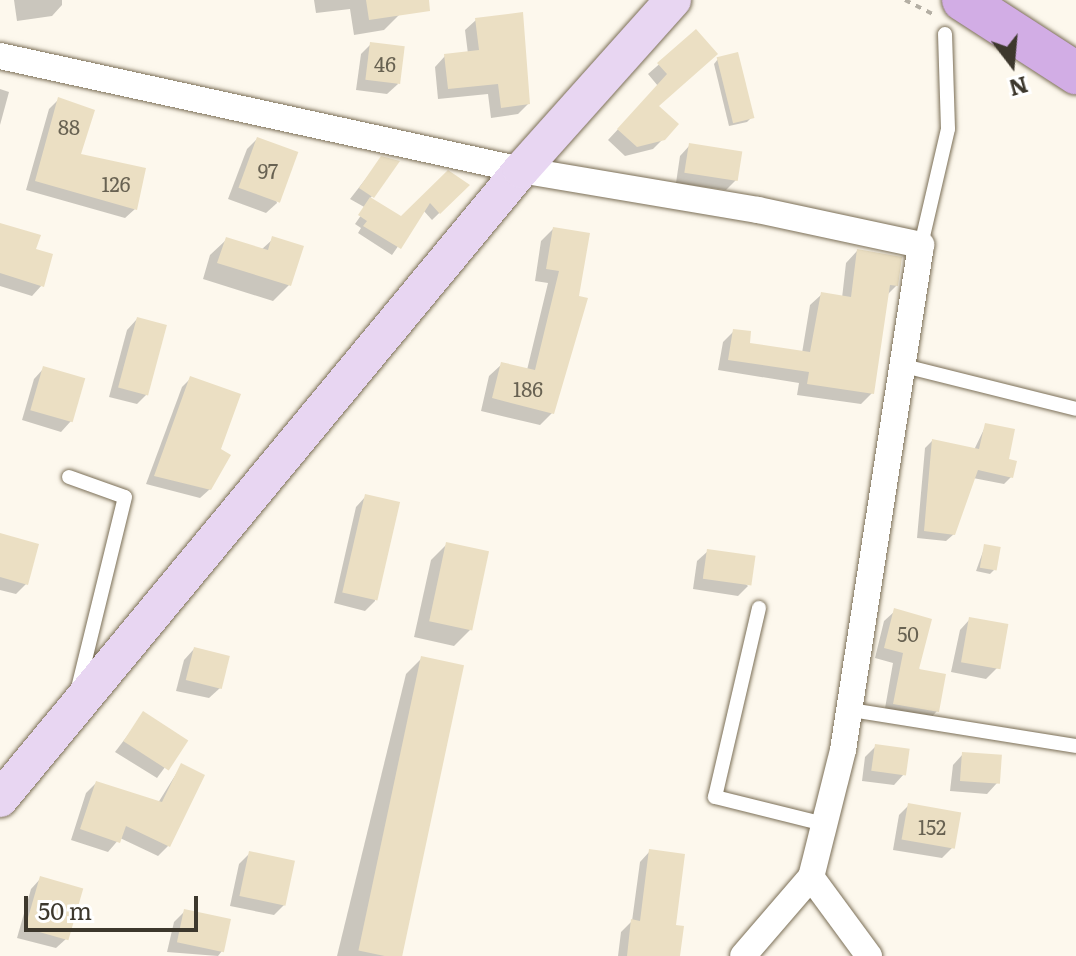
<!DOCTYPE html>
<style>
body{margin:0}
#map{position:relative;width:1076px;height:956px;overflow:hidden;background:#fdf8ed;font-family:Literata,serif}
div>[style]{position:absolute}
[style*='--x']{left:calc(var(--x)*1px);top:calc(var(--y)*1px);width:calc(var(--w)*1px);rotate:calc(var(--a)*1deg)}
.shadow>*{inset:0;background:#0003}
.building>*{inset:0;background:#ebdfc3;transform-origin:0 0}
.path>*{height:4px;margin-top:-2px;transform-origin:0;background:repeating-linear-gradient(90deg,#b4afa4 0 6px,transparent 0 12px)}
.roads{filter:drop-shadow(0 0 2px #7b6f57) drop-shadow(0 0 2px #7b6f57)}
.lane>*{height:14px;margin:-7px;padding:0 7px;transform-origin:7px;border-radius:7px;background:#fff}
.street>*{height:26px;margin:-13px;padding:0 13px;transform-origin:13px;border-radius:13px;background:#fff}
.secondary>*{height:36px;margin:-18px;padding:0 18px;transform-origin:18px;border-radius:18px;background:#e8d6f2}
.primary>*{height:42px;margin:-21px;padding:0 21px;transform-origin:21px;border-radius:21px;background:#d2ade5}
span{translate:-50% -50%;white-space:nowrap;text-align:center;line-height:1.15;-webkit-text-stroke:6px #fff;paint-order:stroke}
.number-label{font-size:20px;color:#686252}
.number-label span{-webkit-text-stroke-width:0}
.north{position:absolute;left:972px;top:24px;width:80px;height:80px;-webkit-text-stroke:6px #fff;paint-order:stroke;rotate:164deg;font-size:22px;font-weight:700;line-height:32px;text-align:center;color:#3d382d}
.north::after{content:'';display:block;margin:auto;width:28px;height:36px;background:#3d382d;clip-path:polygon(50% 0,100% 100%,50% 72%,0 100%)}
.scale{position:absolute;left:24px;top:896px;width:174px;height:36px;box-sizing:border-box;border:4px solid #3d382d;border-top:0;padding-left:10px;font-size:24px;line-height:28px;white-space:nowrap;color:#3d382d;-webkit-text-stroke:6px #fff;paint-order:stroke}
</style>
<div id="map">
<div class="shadow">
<i style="clip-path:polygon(14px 0,62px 0,62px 5px,52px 16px,17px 21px)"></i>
<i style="clip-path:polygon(314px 0,398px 0,400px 14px,384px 30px,354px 35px,350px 9px,316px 13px)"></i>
<i style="clip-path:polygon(476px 20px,528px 104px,518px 114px,491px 118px,488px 94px,438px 99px,435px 67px,445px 56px,468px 54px,465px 30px)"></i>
<i style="clip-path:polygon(696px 32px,657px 106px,677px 125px,653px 149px,625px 156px,608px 140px,658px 86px,648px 74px)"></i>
<i style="clip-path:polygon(371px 44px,398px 84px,387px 94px,356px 90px,361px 54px)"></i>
<i style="clip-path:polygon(718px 59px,752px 117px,747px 122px,729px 126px,714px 64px)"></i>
<i style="clip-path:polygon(0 89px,9px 92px,0 125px)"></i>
<i style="clip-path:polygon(58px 100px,78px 155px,135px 209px,125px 218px,26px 190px,49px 109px)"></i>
<i style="clip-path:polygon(257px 139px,277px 203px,266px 213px,228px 199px,247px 149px)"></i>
<i style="clip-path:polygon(690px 145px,736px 180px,726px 190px,676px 183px,680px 156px)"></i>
<i style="clip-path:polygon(382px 158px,395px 161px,370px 199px,401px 219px,448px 173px,467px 186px,432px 220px,423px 210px,392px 255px,358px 233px,361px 228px,355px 224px,366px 208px,350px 199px)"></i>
<i style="clip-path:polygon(553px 229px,577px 298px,586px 300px,553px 412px,540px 425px,481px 411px,489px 376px,502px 364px,527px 370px,548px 283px,535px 281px,541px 241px)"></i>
<i style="clip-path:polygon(0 234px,34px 251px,42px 285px,32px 296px,0 286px)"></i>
<i style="clip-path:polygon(273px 239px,289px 285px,273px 301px,203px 279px,210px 255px,226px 240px,261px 250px)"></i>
<i style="clip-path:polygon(857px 251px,897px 285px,887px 295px,872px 393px,861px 404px,797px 395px,799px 383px,718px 370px,723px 342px,734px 331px,747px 345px,802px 353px,810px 305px,822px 294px,842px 298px,846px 263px)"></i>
<i style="clip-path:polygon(137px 319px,147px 394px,137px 404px,109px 397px,127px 330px)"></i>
<i style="clip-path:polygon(44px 368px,71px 421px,61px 432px,22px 420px,34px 379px)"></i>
<i style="clip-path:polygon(191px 378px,218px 450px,210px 489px,200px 498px,146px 484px,182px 387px)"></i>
<i style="clip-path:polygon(986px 425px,1011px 477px,1004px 484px,973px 478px,954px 534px,946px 541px,917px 538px,925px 448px,932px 441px,974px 450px)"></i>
<i style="clip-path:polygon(366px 496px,375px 601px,365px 611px,334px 603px,356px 507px)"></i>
<i style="clip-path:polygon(0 536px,26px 584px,16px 594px,0 590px)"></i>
<i style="clip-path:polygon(447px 544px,470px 630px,454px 646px,414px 637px,431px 560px)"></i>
<i style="clip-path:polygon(985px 546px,995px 569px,990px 574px,976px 571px)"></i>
<i style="clip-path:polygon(708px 551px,748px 586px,738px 596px,693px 589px,697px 561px)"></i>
<i style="clip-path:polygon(895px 611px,937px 711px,927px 722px,884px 714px,893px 663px,875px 658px,884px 621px)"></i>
<i style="clip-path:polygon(970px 619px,997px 668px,986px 679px,951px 672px,960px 630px)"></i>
<i style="clip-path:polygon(194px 649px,220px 688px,209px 698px,176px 691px,184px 660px)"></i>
<i style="clip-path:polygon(422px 658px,461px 667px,390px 956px,337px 956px,406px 674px)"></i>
<i style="clip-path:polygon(144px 714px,185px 740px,157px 778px,115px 752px)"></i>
<i style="clip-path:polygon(876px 746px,904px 774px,894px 785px,862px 781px,865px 757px)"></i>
<i style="clip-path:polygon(963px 754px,997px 783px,987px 794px,950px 791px,953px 765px)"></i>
<i style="clip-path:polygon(181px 766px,168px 846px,158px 856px,120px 838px,108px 852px,71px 840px,86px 793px,96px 783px,158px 803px)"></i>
<i style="clip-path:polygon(909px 805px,953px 847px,942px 858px,893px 850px,899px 815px)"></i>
<i style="clip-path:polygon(650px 851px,678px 956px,618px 956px,621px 932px,632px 921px,640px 862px)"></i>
<i style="clip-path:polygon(250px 853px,284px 905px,274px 915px,230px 906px,239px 864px)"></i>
<i style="clip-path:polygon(41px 878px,67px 938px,56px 948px,17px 938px,31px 889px)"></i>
<i style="clip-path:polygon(184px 912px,222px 951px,218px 956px,167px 952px,174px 922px)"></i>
</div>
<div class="building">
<i style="clip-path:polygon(366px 0,429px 0,430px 11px,369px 20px)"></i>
<i style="clip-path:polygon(523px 12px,530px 104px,501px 108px,498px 84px,448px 89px,444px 54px,479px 50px,475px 18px)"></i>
<i style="clip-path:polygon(696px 29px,718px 54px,659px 106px,679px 124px,665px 140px,637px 147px,617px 129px,667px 74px,657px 63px)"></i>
<i style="left:370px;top:42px;width:35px;height:38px;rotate:7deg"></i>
<i style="left:738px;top:52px;width:68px;height:22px;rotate:76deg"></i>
<i style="clip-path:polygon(58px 97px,95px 110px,81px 154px,146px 168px,137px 210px,35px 181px)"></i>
<i style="left:257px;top:137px;width:44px;height:54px;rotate:20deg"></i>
<i style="left:689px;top:143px;width:54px;height:30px;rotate:9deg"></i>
<i style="clip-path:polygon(381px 156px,400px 161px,374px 198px,359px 188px)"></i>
<i style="clip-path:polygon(448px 170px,470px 185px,440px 214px,430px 203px,401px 249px,363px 226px,367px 221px,358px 215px,370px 197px,401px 216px)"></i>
<i style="clip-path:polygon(0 223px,41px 235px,36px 249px,53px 254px,44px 287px,0 273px)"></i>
<i style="clip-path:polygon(553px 227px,590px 233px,579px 296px,588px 298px,554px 414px,492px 398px,501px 362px,535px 370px,559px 271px,546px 269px)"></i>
<i style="clip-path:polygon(272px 236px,304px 246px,291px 286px,217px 263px,226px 237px,268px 250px)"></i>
<i style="clip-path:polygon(857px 249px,902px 257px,898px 286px,890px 285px,874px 394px,807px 384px,809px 372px,728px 360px,733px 329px,751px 331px,750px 343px,810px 352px,821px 292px,851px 297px)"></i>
<i style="left:137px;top:317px;width:31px;height:73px;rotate:15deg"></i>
<i style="left:43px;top:366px;width:44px;height:46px;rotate:16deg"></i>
<i style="clip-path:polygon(190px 376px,241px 394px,221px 449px,231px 455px,211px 490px,154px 476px)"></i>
<i style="clip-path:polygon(985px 423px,1015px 429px,1009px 459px,1017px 461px,1013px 478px,978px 470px,955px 535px,924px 531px,932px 439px,979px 449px)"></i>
<i style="left:365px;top:494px;width:36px;height:101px;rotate:13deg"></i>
<i style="clip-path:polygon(0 533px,39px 544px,28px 585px,0 577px)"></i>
<i style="left:446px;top:542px;width:44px;height:81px;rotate:12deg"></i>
<i style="left:984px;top:544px;width:17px;height:24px;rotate:10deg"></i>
<i style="left:707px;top:549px;width:49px;height:30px;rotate:8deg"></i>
<i style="clip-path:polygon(894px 608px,932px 619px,919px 669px,946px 674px,939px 712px,893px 704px,903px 653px,884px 648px)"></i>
<i style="left:969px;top:617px;width:40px;height:46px;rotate:10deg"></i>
<i style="left:194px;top:647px;width:37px;height:34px;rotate:14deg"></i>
<i style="left:421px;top:656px;width:44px;height:301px;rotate:12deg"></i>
<i style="left:143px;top:711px;width:54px;height:36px;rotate:33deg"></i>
<i style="left:875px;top:744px;width:35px;height:27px;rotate:8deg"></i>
<i style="left:962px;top:752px;width:40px;height:29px;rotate:4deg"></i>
<i style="clip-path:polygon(181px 763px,205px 775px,170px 847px,126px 826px,120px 843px,80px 829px,96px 781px,162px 802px)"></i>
<i style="left:908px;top:803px;width:54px;height:37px;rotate:10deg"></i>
<i style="clip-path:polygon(649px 849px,685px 854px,676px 925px,684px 926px,680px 956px,627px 956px,631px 919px,640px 921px)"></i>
<i style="left:249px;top:851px;width:47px;height:46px;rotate:12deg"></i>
<i style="left:40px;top:876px;width:45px;height:54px;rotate:16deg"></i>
<i style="left:184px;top:909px;width:48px;height:34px;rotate:12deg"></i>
</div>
<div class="path">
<i style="--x:905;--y:0;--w:31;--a:27"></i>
</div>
<div class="roads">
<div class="lane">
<i style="--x:921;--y:245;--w:119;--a:-76.9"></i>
<i style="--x:948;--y:129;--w:95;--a:-91.8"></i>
<i style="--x:904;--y:366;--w:177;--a:14"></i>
<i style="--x:69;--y:477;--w:59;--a:19.7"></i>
<i style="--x:125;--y:497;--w:198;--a:103.8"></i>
<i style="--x:759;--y:608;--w:194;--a:103.1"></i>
<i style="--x:715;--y:797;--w:112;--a:13.9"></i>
<i style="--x:851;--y:710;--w:228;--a:9.1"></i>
</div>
<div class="street">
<i style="--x:0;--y:56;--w:533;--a:12.34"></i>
<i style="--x:521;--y:170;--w:240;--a:9.6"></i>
<i style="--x:758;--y:210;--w:167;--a:12.1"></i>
<i style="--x:921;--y:245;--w:511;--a:98.78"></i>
<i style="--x:843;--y:750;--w:131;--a:104.1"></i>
<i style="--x:811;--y:877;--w:104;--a:130.7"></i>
<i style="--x:811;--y:877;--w:98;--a:53.7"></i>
</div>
<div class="secondary">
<i style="--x:0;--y:799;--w:817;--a:-50.37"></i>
<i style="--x:521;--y:170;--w:228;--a:-48.2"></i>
</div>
<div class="primary">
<i style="--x:963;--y:0;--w:135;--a:32.9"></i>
</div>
</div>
<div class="number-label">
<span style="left:385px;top:63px">46</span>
<span style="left:69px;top:126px">88</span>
<span style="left:268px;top:170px">97</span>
<span style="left:116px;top:183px">126</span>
<span style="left:528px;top:388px">186</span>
<span style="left:908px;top:633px">50</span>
<span style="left:932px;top:826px">152</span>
</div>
<div class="north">N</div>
<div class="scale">50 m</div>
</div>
